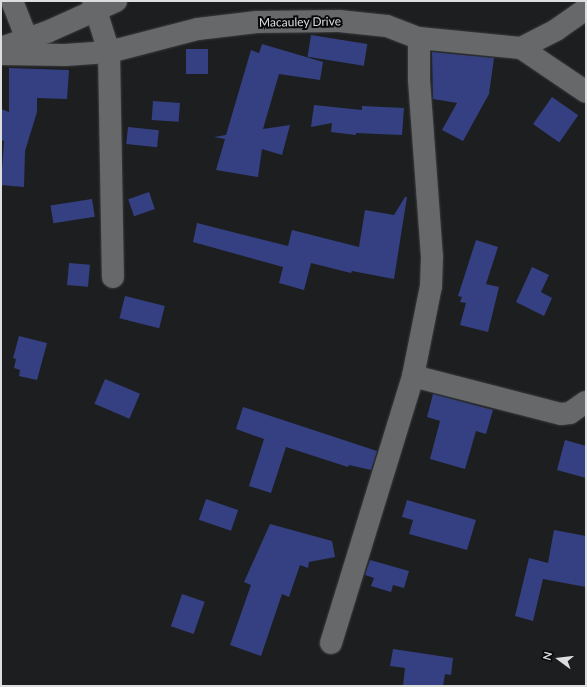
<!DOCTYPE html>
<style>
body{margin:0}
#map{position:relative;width:587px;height:687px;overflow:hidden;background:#1d1e20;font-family:Lato,sans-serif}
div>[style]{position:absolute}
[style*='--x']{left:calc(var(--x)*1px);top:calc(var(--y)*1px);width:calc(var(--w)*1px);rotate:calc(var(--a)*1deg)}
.building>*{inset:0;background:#354082;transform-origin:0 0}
.roads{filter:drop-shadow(0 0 1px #3a3b3d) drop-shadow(0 0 1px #3a3b3d)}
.minor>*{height:22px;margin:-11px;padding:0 11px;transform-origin:11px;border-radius:11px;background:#66686a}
span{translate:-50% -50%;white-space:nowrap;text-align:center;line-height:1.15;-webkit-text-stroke:4px #080809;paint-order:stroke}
.street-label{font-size:12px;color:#dcdedf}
.frame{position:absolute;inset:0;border:2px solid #dcdedf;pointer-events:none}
.north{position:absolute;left:539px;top:639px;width:40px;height:40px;-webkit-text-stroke:3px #080809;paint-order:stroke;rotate:285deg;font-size:11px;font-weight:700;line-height:16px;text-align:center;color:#dcdedf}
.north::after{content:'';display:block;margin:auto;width:14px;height:18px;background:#dcdedf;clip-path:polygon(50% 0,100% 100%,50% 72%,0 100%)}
</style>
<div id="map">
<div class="building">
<i style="left:311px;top:35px;width:57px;height:22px;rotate:9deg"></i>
<i style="clip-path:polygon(262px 44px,323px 62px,320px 80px,279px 74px,263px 129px,290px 125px,282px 155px,262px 149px,258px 177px,216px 170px,225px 139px,214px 137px,226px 135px,251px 50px,259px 53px)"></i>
<i style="left:208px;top:49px;width:25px;height:22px;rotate:90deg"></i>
<i style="clip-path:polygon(432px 52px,494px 58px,489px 94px,463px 141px,442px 130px,457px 103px,433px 99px)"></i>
<i style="clip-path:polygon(9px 68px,69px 70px,67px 99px,37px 98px,37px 112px,25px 151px,24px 187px,1px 185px,4px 141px,1px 140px,1px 109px,9px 112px)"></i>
<i style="left:552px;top:97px;width:32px;height:33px;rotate:35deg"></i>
<i style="left:153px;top:101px;width:27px;height:19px;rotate:4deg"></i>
<i style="clip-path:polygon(314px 105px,362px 110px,362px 106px,404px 108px,402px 135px,356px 133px,356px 135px,331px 132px,332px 123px,311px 127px)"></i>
<i style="left:128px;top:127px;width:31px;height:17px;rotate:6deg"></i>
<i style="left:149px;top:192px;width:18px;height:22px;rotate:71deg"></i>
<i style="clip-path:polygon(405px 197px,407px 197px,394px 279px,352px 271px,351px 273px,311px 263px,304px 290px,279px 283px,283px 267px,193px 242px,197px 223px,288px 246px,292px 230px,359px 247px,365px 210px,394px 215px)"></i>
<i style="left:92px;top:199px;width:18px;height:42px;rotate:81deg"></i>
<i style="clip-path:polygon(476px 240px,498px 247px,486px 284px,499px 287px,488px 332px,460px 325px,466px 303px,460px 302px,462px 297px,458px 296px)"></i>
<i style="left:69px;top:263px;width:21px;height:22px;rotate:5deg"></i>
<i style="clip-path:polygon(532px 267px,549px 275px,541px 292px,552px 298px,544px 316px,516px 302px)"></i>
<i style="left:125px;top:296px;width:41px;height:23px;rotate:14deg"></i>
<i style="clip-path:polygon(19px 336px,47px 343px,37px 380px,19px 376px,20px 370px,14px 368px,16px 359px,13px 358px)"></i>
<i style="left:105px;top:379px;width:38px;height:27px;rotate:23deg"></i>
<i style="clip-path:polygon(433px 394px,493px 410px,486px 434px,476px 431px,465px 469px,430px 459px,440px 421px,427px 417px)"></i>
<i style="clip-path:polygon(243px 407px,377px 451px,371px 470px,349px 465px,348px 467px,286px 447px,271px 493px,249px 486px,264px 439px,236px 429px)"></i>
<i style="clip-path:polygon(565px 440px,586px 446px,586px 478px,557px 470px)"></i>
<i style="left:206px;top:499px;width:34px;height:22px;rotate:19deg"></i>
<i style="clip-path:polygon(407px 500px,476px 520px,467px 550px,409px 534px,413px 520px,402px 517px)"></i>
<i style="clip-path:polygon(270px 524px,332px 541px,335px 557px,309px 562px,308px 568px,300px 565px,289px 597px,282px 594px,261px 656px,230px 645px,251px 585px,244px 582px)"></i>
<i style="clip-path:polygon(554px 530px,586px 536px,586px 587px,543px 579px,533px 621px,515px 616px,529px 558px,548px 563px)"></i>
<i style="clip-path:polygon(370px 560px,409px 571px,404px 588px,393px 585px,391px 592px,371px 586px,374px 578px,365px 575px)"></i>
<i style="left:182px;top:594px;width:24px;height:34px;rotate:19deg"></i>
<i style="clip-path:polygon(393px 649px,453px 658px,451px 675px,445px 674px,443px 686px,403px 686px,405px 668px,390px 666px)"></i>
</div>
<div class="roads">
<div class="minor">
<i style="--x:12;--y:1;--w:41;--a:68.5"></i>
<i style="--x:93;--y:1;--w:53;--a:72.6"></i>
<i style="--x:109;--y:52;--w:225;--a:89"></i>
<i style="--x:1;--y:48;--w:49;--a:-19.2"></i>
<i style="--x:47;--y:32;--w:76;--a:-24.2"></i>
<i style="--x:521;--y:48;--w:39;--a:-27"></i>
<i style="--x:556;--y:30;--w:37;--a:-35"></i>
<i style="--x:1;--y:54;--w:64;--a:0.9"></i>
<i style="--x:65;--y:55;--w:44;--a:-3.9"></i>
<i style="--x:109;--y:52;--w:92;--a:-14.5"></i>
<i style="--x:198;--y:29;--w:59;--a:-6.8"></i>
<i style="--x:257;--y:22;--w:82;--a:-0.7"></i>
<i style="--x:339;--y:21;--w:48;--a:5.9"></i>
<i style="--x:387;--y:26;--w:34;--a:21"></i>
<i style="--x:419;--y:38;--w:102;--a:5.6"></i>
<i style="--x:521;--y:48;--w:78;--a:34.1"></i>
<i style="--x:413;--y:376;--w:153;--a:14.4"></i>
<i style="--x:561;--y:414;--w:9;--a:-6"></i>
<i style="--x:570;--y:413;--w:19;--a:-35"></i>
<i style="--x:331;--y:643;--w:279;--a:-72.9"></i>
<i style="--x:413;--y:376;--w:92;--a:-78.7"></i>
<i style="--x:431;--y:286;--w:29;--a:-88"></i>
<i style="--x:432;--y:257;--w:177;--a:-94.2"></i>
<i style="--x:419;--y:80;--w:42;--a:-90"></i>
</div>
</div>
<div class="street-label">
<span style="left:300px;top:22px;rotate:-1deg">Macauley Drive</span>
</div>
<div class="frame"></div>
<div class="north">N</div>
</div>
